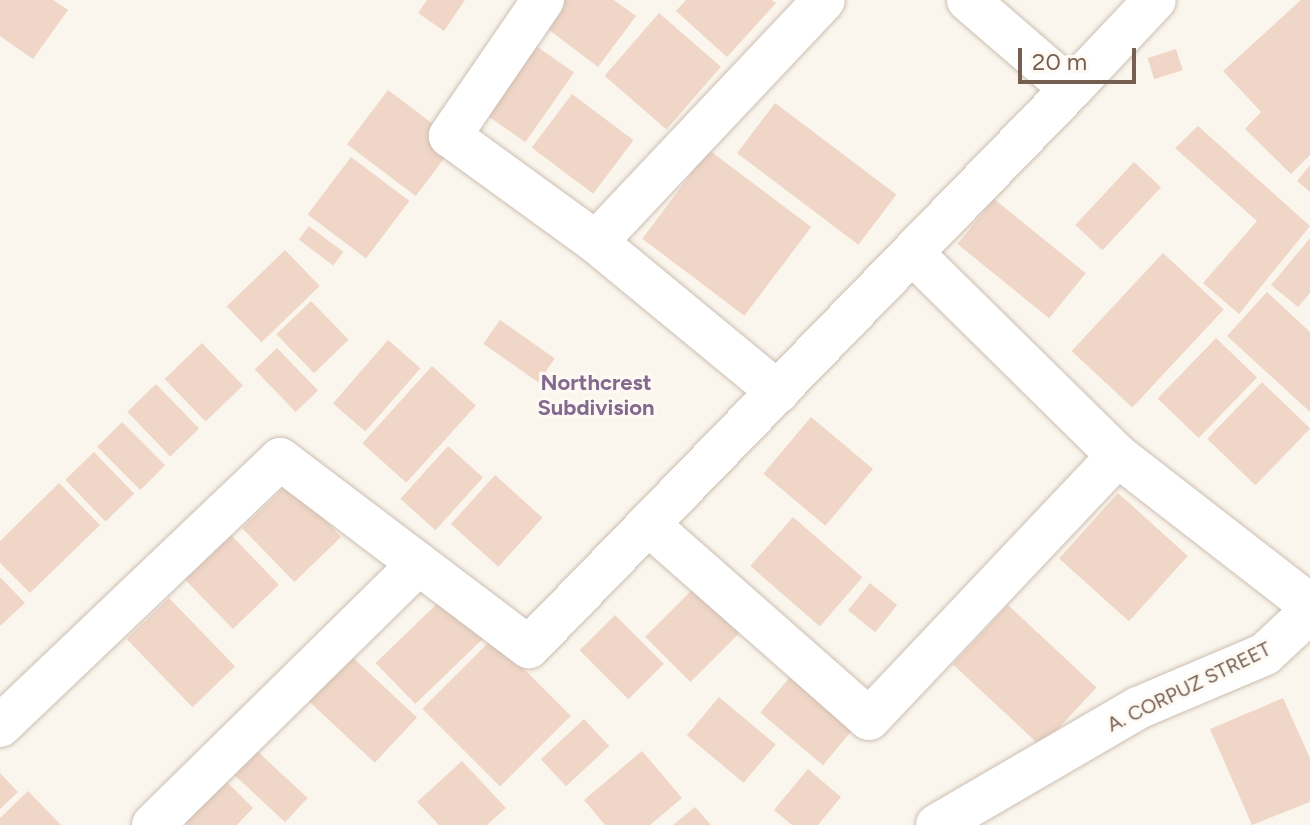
<!DOCTYPE html>
<style>
body{margin:0}
#map{position:relative;width:1310px;height:825px;overflow:hidden;background:#fbf6ed;font-family:Figtree,sans-serif}
div>[style]{position:absolute}
[style*='--x']{left:calc(var(--x)*1px);top:calc(var(--y)*1px);width:calc(var(--w)*1px);rotate:calc(var(--a)*1deg)}
.building>*{inset:0;background:#efd6c6;transform-origin:0 0}
.roads{filter:drop-shadow(0 0 2px #cdbeb3) drop-shadow(0 0 2px #cdbeb3)}
.street>*{height:42px;margin:-21px;padding:0 21px;transform-origin:21px;border-radius:21px;background:#fff}
span{translate:-50% -50%;white-space:nowrap;text-align:center;line-height:1.15;-webkit-text-stroke:6px #fefaf3;paint-order:stroke}
.street-label{font-size:20px;color:#765e51}
.neighbourhood-label{font-size:22px;color:#836990;font-weight:700}
.scale{position:absolute;left:1018px;top:48px;width:118px;height:36px;box-sizing:border-box;border:4px solid #765e51;border-top:0;padding-left:10px;font-size:24px;line-height:28px;white-space:nowrap;color:#765e51;-webkit-text-stroke:6px #fefaf3;paint-order:stroke}
</style>
<div id="map">
<div class="building">
<i style="clip-path:polygon(0 0,53px 0,68px 10px,33px 59px,0 36px)"></i>
<i style="clip-path:polygon(427px 0,465px 0,444px 31px,418px 13px)"></i>
<i style="clip-path:polygon(564px 0,614px 0,636px 16px,598px 67px,544px 26px)"></i>
<i style="clip-path:polygon(686px 0,772px 0,776px 3px,727px 57px,676px 11px)"></i>
<i style="clip-path:polygon(1301px 0,1310px 0,1310px 155px,1291px 174px,1245px 129px,1261px 112px,1223px 71px)"></i>
<i style="left:659px;top:13px;width:82px;height:83px;rotate:41deg"></i>
<i style="left:529px;top:41px;width:55px;height:85px;rotate:35deg"></i>
<i style="left:1176px;top:49px;width:22px;height:30px;rotate:72deg"></i>
<i style="left:388px;top:90px;width:86px;height:68px;rotate:37deg"></i>
<i style="left:572px;top:94px;width:77px;height:67px;rotate:37deg"></i>
<i style="left:775px;top:103px;width:152px;height:63px;rotate:37deg"></i>
<i style="clip-path:polygon(1198px 126px,1310px 226px,1239px 314px,1203px 283px,1257px 221px,1175px 148px)"></i>
<i style="left:709px;top:150px;width:128px;height:111px;rotate:37deg"></i>
<i style="left:351px;top:157px;width:73px;height:72px;rotate:37deg"></i>
<i style="left:1134px;top:162px;width:37px;height:86px;rotate:43deg"></i>
<i style="clip-path:polygon(1310px 165px,1310px 192px,1297px 181px)"></i>
<i style="left:994px;top:199px;width:118px;height:58px;rotate:39deg"></i>
<i style="left:309px;top:226px;width:43px;height:17px;rotate:37deg"></i>
<i style="clip-path:polygon(1310px 238px,1310px 293px,1298px 307px,1271px 285px)"></i>
<i style="left:285px;top:250px;width:50px;height:81px;rotate:46deg"></i>
<i style="left:1163px;top:253px;width:83px;height:134px;rotate:43deg"></i>
<i style="clip-path:polygon(1267px 292px,1310px 332px,1310px 412px,1227px 336px)"></i>
<i style="left:311px;top:301px;width:54px;height:48px;rotate:46deg"></i>
<i style="left:500px;top:320px;width:67px;height:29px;rotate:35deg"></i>
<i style="left:1216px;top:338px;width:57px;height:84px;rotate:44deg"></i>
<i style="left:388px;top:340px;width:43px;height:84px;rotate:41deg"></i>
<i style="left:202px;top:343px;width:59px;height:52px;rotate:46deg"></i>
<i style="left:277px;top:348px;width:59px;height:31px;rotate:46deg"></i>
<i style="left:432px;top:366px;width:59px;height:104px;rotate:42deg"></i>
<i style="left:1262px;top:382px;width:67px;height:79px;rotate:44deg"></i>
<i style="left:156px;top:384px;width:62px;height:40px;rotate:46deg"></i>
<i style="left:811px;top:417px;width:81px;height:74px;rotate:40deg"></i>
<i style="left:122px;top:422px;width:61px;height:35px;rotate:45deg"></i>
<i style="left:448px;top:446px;width:47px;height:71px;rotate:42deg"></i>
<i style="left:94px;top:452px;width:58px;height:40px;rotate:46deg"></i>
<i style="left:495px;top:475px;width:64px;height:66px;rotate:42deg"></i>
<i style="clip-path:polygon(59px 483px,100px 525px,30px 593px,0 563px,0 541px)"></i>
<i style="left:289px;top:483px;width:75px;height:65px;rotate:46deg"></i>
<i style="left:1118px;top:493px;width:94px;height:88px;rotate:42deg"></i>
<i style="left:793px;top:517px;width:92px;height:65px;rotate:41deg"></i>
<i style="left:231px;top:535px;width:69px;height:64px;rotate:46deg"></i>
<i style="clip-path:polygon(0 577px,25px 603px,0 626px)"></i>
<i style="left:870px;top:583px;width:35px;height:35px;rotate:39deg"></i>
<i style="left:694px;top:588px;width:64px;height:69px;rotate:45deg"></i>
<i style="left:444px;top:597px;width:57px;height:95px;rotate:46deg"></i>
<i style="left:169px;top:598px;width:95px;height:59px;rotate:46deg"></i>
<i style="left:1008px;top:605px;width:121px;height:81px;rotate:43deg"></i>
<i style="left:615px;top:615px;width:69px;height:50px;rotate:45deg"></i>
<i style="left:493px;top:638px;width:110px;height:100px;rotate:45deg"></i>
<i style="left:349px;top:654px;width:93px;height:62px;rotate:43deg"></i>
<i style="left:800px;top:665px;width:82px;height:62px;rotate:40deg"></i>
<i style="left:719px;top:697px;width:74px;height:50px;rotate:40deg"></i>
<i style="clip-path:polygon(1283px 698px,1310px 758px,1310px 802px,1252px 825px,1210px 729px)"></i>
<i style="left:584px;top:719px;width:37px;height:59px;rotate:47deg"></i>
<i style="left:255px;top:749px;width:72px;height:33px;rotate:43deg"></i>
<i style="clip-path:polygon(642px 751px,682px 798px,650px 825px,605px 825px,584px 800px)"></i>
<i style="clip-path:polygon(462px 761px,506px 808px,487px 825px,439px 825px,417px 802px)"></i>
<i style="clip-path:polygon(808px 769px,841px 797px,818px 825px,792px 825px,774px 810px)"></i>
<i style="clip-path:polygon(0 773px,18px 792px,0 809px)"></i>
<i style="clip-path:polygon(223px 778px,253px 808px,237px 825px,187px 825px,182px 820px)"></i>
<i style="clip-path:polygon(28px 791px,61px 825px,0 825px,0 818px)"></i>
<i style="clip-path:polygon(695px 807px,711px 825px,673px 825px)"></i>
</div>
<div class="roads">
<div class="street">
<i style="--x:543;--y:0;--w:165;--a:124.4"></i>
<i style="--x:450;--y:136;--w:180;--a:36"></i>
<i style="--x:596;--y:242;--w:236;--a:39.5"></i>
<i style="--x:968;--y:0;--w:136;--a:40.8"></i>
<i style="--x:1071;--y:89;--w:122;--a:-46.7"></i>
<i style="--x:596;--y:242;--w:332;--a:-46.7"></i>
<i style="--x:1118;--y:456;--w:243;--a:37.8"></i>
<i style="--x:649;--y:525;--w:293;--a:41.4"></i>
<i style="--x:869;--y:719;--w:362;--a:-46.6"></i>
<i style="--x:1118;--y:456;--w:289;--a:-135.4"></i>
<i style="--x:0;--y:726;--w:387;--a:-43.6"></i>
<i style="--x:280;--y:459;--w:312;--a:37.1"></i>
<i style="--x:529;--y:647;--w:778;--a:-45.83"></i>
<i style="--x:153;--y:825;--w:368;--a:-44.5"></i>
<i style="--x:937;--y:825;--w:233;--a:-30.2"></i>
<i style="--x:1138;--y:708;--w:138;--a:-23"></i>
<i style="--x:1265;--y:654;--w:62;--a:-43"></i>
</div>
</div>
<div class="street-label">
<span style="left:1189px;top:687px;rotate:-26deg">A. CORPUZ STREET</span>
</div>
<div class="neighbourhood-label">
<span style="left:596px;top:395px">Northcrest<br>Subdivision</span>
</div>
<div class="scale">20 m</div>
</div>
